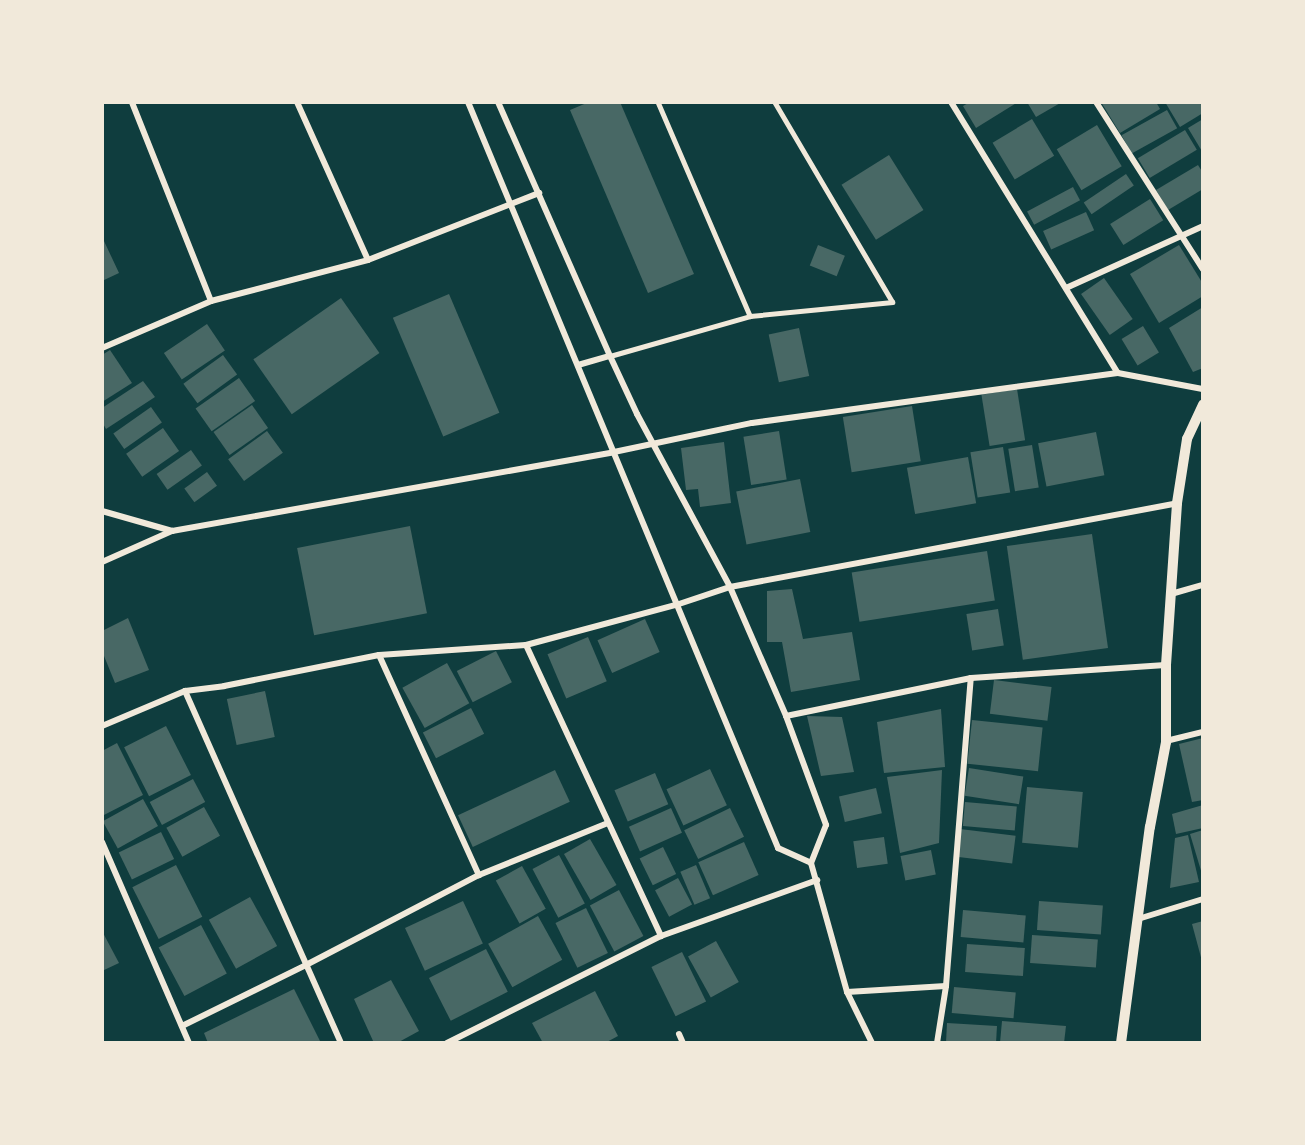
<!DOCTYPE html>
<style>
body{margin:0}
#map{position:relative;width:1305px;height:1145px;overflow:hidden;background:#0f3d3e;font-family:"Fira Sans",sans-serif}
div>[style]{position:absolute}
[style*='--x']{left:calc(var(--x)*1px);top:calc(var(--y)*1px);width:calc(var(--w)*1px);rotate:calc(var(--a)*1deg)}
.building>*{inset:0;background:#486865;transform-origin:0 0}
.service>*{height:4.5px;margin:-2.25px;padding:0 2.25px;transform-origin:2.25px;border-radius:2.25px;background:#f1e9da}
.minor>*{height:6px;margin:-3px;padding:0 3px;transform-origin:3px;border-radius:3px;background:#f1e9da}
.tertiary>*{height:10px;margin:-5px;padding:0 5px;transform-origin:5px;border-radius:5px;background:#f1e9da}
span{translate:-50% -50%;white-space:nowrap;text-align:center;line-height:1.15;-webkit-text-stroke:4.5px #f1e9da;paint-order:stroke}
.frame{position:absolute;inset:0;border:104px solid #f1e9da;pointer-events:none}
</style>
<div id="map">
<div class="building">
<i style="clip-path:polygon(589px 102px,620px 102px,694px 274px,648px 293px,570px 110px)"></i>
<i style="clip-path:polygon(970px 102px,1018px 102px,976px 128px,963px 106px)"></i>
<i style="clip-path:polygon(1027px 102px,1062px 102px,1036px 117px)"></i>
<i style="clip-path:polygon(1101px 102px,1156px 102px,1160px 109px,1120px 133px)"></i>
<i style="clip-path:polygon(1165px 102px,1203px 102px,1203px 113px,1180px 127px)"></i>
<i style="left:1167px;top:110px;width:21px;height:52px;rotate:61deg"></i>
<i style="left:1032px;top:119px;width:43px;height:46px;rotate:59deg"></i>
<i style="clip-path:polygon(1203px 119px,1203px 153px,1188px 128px)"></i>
<i style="left:1097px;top:125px;width:48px;height:47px;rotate:59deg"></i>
<i style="left:1185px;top:130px;width:23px;height:55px;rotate:59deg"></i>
<i style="left:889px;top:155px;width:65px;height:56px;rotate:58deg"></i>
<i style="clip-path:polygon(1198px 165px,1203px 173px,1203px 189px,1168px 210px,1156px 190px)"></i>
<i style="left:1126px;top:174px;width:14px;height:51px;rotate:56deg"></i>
<i style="left:1073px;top:187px;width:15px;height:52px;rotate:62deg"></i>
<i style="left:1150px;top:199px;width:25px;height:47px;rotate:58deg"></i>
<i style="left:1086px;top:212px;width:20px;height:47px;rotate:66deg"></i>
<i style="clip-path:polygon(104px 241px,119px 273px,102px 281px,102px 242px)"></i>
<i style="left:818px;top:245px;width:29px;height:22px;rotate:22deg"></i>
<i style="clip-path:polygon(1179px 245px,1203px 284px,1203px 296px,1159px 323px,1130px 274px)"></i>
<i style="left:1104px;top:278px;width:50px;height:28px;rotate:55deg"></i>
<i style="left:449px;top:294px;width:129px;height:61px;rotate:67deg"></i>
<i style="left:341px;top:298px;width:67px;height:107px;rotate:55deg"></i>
<i style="clip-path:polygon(1203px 307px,1203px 368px,1193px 372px,1169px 328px)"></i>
<i style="left:207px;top:324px;width:32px;height:52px;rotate:56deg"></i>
<i style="left:1143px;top:326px;width:31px;height:25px;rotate:59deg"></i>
<i style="left:799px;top:328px;width:49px;height:31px;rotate:78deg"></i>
<i style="clip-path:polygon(110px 350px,132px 383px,102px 402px,102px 355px)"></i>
<i style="left:223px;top:355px;width:24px;height:49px;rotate:54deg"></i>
<i style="left:239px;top:378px;width:28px;height:53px;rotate:55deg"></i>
<i style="clip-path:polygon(143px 381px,155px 397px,106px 429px,102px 422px,102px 408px)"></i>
<i style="left:1017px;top:389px;width:52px;height:36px;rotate:81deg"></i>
<i style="left:252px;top:405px;width:28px;height:47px;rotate:55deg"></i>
<i style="left:912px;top:406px;width:56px;height:70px;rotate:81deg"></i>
<i style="left:151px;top:407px;width:19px;height:46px;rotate:55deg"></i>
<i style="left:163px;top:428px;width:28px;height:45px;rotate:55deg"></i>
<i style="left:267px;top:431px;width:27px;height:48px;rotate:54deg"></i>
<i style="left:779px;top:431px;width:49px;height:36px;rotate:81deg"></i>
<i style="left:1096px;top:432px;width:44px;height:59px;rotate:79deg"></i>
<i style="clip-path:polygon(724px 442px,731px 503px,700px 507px,698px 489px,686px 490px,681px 448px)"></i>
<i style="left:1032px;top:445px;width:43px;height:24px;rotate:81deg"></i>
<i style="left:1003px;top:447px;width:46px;height:33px;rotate:81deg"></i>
<i style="left:191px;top:450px;width:19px;height:42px;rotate:55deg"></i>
<i style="left:968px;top:457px;width:47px;height:62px;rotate:80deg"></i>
<i style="left:207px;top:472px;width:17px;height:28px;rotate:54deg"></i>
<i style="left:800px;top:479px;width:54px;height:65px;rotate:79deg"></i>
<i style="left:410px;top:526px;width:89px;height:115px;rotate:79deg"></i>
<i style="left:1092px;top:534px;width:115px;height:86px;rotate:82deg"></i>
<i style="left:987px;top:551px;width:50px;height:137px;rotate:81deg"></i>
<i style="clip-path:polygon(792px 589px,803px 639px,852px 632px,860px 680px,791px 692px,782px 642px,767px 642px,767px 591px)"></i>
<i style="left:998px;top:609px;width:37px;height:32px;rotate:81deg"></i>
<i style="clip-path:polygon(128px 618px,149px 670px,115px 683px,102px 651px,102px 631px)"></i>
<i style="left:645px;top:619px;width:36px;height:52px;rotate:66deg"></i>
<i style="left:588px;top:637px;width:48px;height:44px;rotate:67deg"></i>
<i style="left:496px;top:651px;width:35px;height:44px;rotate:63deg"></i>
<i style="left:447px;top:663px;width:46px;height:51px;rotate:61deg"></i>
<i style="left:994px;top:680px;width:58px;height:34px;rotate:7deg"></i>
<i style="left:265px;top:691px;width:47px;height:39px;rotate:78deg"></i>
<i style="left:471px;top:708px;width:29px;height:54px;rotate:63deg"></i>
<i style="clip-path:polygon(941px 709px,945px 767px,884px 773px,877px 722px)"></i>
<i style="clip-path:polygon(807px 716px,842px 717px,854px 772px,821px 776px)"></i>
<i style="left:972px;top:720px;width:71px;height:44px;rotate:6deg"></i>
<i style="left:166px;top:726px;width:55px;height:47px;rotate:63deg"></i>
<i style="clip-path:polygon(1203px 738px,1203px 800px,1192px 802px,1179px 744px)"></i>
<i style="clip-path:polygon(117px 743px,143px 795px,102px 816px,102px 751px)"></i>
<i style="left:969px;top:768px;width:55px;height:28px;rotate:9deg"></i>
<i style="left:710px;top:769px;width:40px;height:48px;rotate:65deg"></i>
<i style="left:555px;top:770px;width:35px;height:107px;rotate:65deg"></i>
<i style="clip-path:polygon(942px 770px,939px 843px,900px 853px,887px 777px)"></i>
<i style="left:655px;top:773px;width:34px;height:44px;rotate:67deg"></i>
<i style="left:193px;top:779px;width:26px;height:49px;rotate:62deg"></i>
<i style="left:1027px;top:787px;width:56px;height:56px;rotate:5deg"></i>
<i style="left:876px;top:788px;width:26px;height:38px;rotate:77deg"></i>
<i style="left:143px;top:799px;width:31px;height:46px;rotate:61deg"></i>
<i style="left:965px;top:802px;width:52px;height:24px;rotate:5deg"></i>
<i style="clip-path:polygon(1203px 805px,1203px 828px,1176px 834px,1172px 814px)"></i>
<i style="left:204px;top:807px;width:33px;height:43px;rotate:61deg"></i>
<i style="left:671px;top:808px;width:27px;height:46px;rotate:66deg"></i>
<i style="left:730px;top:808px;width:32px;height:51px;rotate:64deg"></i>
<i style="left:960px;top:829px;width:56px;height:28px;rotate:7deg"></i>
<i style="clip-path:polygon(1203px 830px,1203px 874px,1202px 874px,1190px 834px)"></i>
<i style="left:161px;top:832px;width:30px;height:47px;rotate:64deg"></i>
<i style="clip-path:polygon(1188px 835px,1199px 882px,1170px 888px,1175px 838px)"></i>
<i style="left:884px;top:837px;width:27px;height:31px;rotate:82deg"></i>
<i style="left:590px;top:839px;width:53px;height:30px;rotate:60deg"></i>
<i style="left:744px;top:842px;width:36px;height:50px;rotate:66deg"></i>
<i style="left:663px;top:847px;width:30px;height:26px;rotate:64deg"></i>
<i style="left:931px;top:850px;width:25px;height:31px;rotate:79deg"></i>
<i style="left:559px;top:855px;width:55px;height:30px;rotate:62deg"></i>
<i style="left:176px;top:865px;width:58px;height:49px;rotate:63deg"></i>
<i style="left:696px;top:865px;width:36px;height:17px;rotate:67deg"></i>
<i style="left:522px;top:866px;width:49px;height:30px;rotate:61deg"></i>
<i style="left:678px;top:878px;width:30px;height:26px;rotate:62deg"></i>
<i style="left:619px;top:890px;width:52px;height:33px;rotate:62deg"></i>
<i style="left:250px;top:897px;width:56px;height:47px;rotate:61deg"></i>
<i style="left:463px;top:901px;width:47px;height:64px;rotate:65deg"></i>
<i style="left:1039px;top:901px;width:64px;height:29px;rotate:4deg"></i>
<i style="left:586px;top:908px;width:50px;height:34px;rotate:64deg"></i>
<i style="left:963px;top:910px;width:63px;height:27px;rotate:5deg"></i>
<i style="left:538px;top:916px;width:50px;height:57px;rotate:61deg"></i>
<i style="clip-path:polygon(1203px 921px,1203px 961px,1202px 961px,1192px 924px)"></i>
<i style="left:201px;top:925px;width:55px;height:48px;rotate:62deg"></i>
<i style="clip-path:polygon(102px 931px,119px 963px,102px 971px)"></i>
<i style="left:1032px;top:935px;width:66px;height:28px;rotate:4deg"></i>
<i style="left:716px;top:941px;width:47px;height:32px;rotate:61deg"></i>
<i style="left:967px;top:944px;width:58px;height:28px;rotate:4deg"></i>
<i style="left:486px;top:949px;width:48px;height:64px;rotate:63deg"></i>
<i style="left:682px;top:952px;width:55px;height:34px;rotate:64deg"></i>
<i style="clip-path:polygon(391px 980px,419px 1031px,397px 1043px,374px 1043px,354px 999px)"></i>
<i style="left:954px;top:987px;width:62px;height:26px;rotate:5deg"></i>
<i style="clip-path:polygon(294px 989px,321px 1043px,208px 1043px,204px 1033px)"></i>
<i style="clip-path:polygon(595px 991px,618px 1036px,605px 1043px,543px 1043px,532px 1023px)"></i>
<i style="clip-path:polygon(1002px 1021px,1066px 1026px,1064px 1043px,1000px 1043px)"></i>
<i style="clip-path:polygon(947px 1023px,997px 1026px,996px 1043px,946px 1043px)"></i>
</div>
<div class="service">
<i style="--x:658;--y:102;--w:233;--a:66.7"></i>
<i style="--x:610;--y:356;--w:146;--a:-15.9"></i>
<i style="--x:750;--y:316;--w:143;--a:-5.6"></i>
<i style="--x:892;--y:302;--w:232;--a:-120.5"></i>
</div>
<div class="minor">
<i style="--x:468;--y:102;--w:808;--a:67.43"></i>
<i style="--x:778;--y:848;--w:36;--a:24"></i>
<i style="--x:498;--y:102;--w:278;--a:66.2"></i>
<i style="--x:610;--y:356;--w:64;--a:65"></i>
<i style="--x:637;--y:414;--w:196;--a:61.7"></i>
<i style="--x:730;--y:587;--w:141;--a:66.5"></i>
<i style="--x:786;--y:716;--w:116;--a:69.8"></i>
<i style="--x:826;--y:825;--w:41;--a:111.5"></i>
<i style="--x:811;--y:863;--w:134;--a:74.4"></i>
<i style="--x:847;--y:992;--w:57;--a:63.9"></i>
<i style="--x:951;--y:102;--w:318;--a:58.4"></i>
<i style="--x:1096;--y:102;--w:198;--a:57.4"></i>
<i style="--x:368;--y:260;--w:184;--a:-21.4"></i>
<i style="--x:1066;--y:288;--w:150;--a:-24.3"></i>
<i style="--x:211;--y:301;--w:162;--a:-14.6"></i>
<i style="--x:368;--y:260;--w:173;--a:-114.2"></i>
<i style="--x:102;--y:348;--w:119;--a:-23.3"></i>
<i style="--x:211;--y:301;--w:214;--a:-111.7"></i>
<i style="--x:578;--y:365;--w:33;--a:-16"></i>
<i style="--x:102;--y:511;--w:73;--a:15.9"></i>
<i style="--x:102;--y:562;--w:77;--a:-23.9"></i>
<i style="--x:172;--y:531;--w:449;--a:-10.1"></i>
<i style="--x:614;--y:452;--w:141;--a:-11.9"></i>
<i style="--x:752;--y:423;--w:369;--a:-7.8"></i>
<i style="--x:1118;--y:373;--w:86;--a:10.7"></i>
<i style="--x:1171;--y:594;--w:33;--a:-16"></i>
<i style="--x:526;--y:645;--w:321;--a:65.1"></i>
<i style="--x:379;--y:655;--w:242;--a:65.6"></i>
<i style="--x:185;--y:691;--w:385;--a:66.1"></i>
<i style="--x:786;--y:716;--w:189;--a:-11.6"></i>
<i style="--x:971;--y:678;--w:195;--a:-3.8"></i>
<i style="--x:102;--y:726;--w:90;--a:-22.9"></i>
<i style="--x:185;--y:691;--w:39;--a:-7"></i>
<i style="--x:224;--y:686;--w:158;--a:-11.3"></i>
<i style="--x:379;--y:655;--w:147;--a:-3.9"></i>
<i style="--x:526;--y:645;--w:158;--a:-15"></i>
<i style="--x:679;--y:604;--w:54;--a:-18.4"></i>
<i style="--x:730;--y:587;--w:455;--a:-10.6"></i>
<i style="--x:1166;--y:741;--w:38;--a:-14"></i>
<i style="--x:102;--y:842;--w:219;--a:66.6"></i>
<i style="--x:1138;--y:919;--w:68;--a:-17.1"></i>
<i style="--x:847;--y:992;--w:99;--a:-3.5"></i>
<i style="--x:182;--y:1026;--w:138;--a:-26.2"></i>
<i style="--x:306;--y:965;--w:195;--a:-27.5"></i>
<i style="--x:479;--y:875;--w:139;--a:-22"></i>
<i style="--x:679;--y:1034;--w:10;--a:66"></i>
<i style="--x:447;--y:1043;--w:239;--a:-26.6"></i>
<i style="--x:661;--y:936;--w:166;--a:-19.7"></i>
<i style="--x:937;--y:1043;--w:58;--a:-81"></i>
<i style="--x:946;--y:986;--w:309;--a:-85.4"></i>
</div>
<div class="tertiary">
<i style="--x:1121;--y:1043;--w:218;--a:-82.4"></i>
<i style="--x:1150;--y:827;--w:86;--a:-79.3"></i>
<i style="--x:1166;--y:742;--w:77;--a:-90"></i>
<i style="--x:1166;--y:665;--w:162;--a:-86.1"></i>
<i style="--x:1177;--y:503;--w:65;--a:-81.1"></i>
<i style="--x:1187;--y:439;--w:38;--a:-65"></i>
</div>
<div class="frame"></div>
</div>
